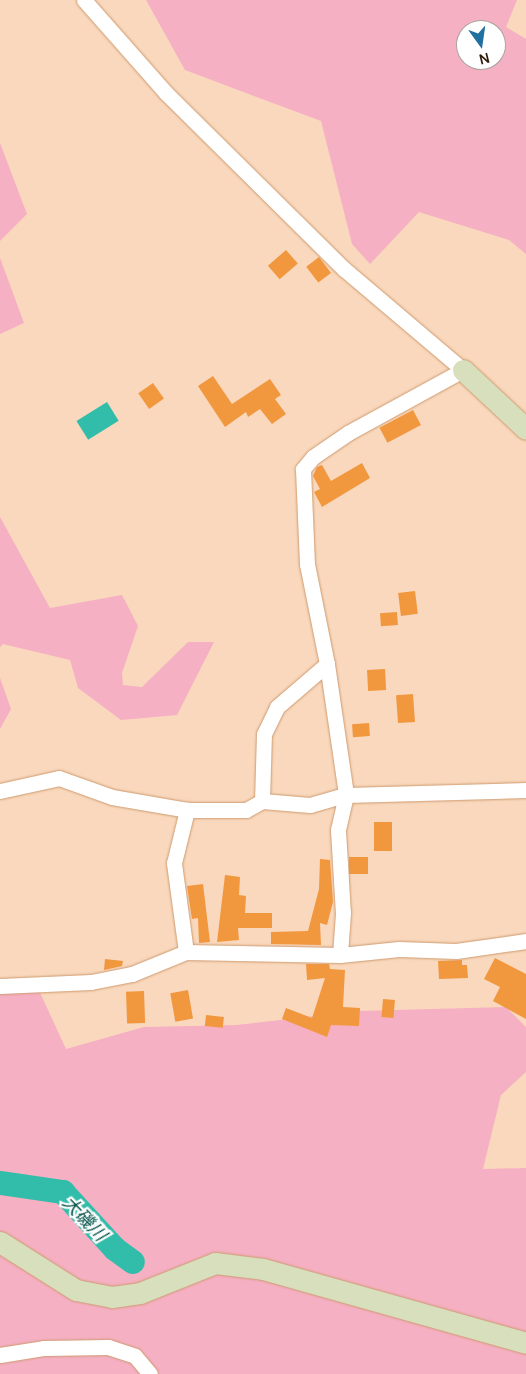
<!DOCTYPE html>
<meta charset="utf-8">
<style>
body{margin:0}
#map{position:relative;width:526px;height:1374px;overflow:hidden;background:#f9d8bd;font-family:Manrope,"Noto Sans JP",sans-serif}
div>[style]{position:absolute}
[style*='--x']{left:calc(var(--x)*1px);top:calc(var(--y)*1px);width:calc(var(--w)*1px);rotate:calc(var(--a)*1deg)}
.green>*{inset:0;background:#f5b0c3}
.water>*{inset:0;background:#32bdaa;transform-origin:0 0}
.river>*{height:24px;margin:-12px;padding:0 12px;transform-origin:12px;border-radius:12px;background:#32bdaa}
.building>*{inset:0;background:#f1973e;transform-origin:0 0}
.roads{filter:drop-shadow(0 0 1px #ce9a6e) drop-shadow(0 0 1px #ce9a6e)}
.street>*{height:15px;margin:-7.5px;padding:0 7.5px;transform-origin:7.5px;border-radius:7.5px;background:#fff}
.secondary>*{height:21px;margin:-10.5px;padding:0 10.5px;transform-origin:10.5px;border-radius:10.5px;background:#d7dfbc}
span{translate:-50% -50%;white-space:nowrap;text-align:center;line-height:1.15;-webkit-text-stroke:4.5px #fff;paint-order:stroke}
.water-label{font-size:18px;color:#07564c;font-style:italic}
.north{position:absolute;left:456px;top:20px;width:50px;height:50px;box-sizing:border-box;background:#fff;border:1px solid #aca49d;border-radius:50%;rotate:166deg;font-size:14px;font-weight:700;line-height:20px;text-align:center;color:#2f1b09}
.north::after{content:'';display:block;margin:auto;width:18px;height:22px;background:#2170a2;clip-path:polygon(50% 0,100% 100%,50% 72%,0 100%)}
</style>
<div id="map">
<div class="green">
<i style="clip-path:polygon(evenodd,146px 0,517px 0,506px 27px,526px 39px,526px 254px,509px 240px,419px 212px,370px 264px,352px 244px,321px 121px,185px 70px,146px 0,466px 30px,496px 30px,496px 60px,466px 60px,466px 30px)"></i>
<i style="clip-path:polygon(0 143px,27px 214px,0 241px)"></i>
<i style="clip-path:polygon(0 258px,24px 323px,0 334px)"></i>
<i style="clip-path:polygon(0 517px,50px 608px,122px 595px,138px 626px,122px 673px,123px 685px,142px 687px,188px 642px,214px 642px,177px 715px,121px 720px,78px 688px,70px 660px,3px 644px,0 647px)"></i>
<i style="clip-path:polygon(0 678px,11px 709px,0 729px)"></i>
<i style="clip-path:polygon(37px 986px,66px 1049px,144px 1027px,237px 1025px,359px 1011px,506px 1007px,526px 1027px,526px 1072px,501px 1095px,483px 1169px,526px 1168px,526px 1374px,0 1374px,0 989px)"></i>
</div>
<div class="water">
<i style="left:107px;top:402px;width:22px;height:36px;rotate:58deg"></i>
</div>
<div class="river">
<i style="--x:0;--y:1183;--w:64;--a:8.1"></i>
<i style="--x:63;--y:1192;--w:77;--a:47.6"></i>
<i style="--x:115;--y:1249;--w:22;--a:36"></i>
</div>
<div class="building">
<i style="left:286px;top:250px;width:18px;height:24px;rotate:49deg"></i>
<i style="left:319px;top:257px;width:20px;height:16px;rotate:53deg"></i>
<i style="clip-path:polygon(213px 376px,232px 404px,270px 379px,281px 395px,275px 399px,286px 414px,272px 424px,260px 409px,248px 417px,246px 412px,225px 427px,198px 386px)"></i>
<i style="left:153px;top:383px;width:19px;height:18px;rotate:55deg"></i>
<i style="left:413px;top:410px;width:17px;height:38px;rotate:62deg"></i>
<i style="clip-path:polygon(362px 463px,370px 478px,322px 507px,314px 492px,320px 489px,313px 476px,317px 467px,322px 465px,331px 481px)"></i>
<i style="left:415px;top:591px;width:23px;height:17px;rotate:83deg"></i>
<i style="left:397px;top:612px;width:13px;height:17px;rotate:86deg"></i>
<i style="left:385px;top:669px;width:21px;height:18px;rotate:87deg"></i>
<i style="left:413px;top:694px;width:28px;height:17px;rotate:86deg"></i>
<i style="left:369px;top:723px;width:13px;height:17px;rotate:86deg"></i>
<i style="left:374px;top:822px;width:18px;height:29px"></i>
<i style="left:349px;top:857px;width:19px;height:17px"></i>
<i style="clip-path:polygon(320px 859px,330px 860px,333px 902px,327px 925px,320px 923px,321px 945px,271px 944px,271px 932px,308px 931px,319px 889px)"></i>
<i style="clip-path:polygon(225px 875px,240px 877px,239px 895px,246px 896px,245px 913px,272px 913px,272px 928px,238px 928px,239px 940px,217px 942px)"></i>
<i style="clip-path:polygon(203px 884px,210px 942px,199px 943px,198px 918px,192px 919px,187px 886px)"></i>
<i style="clip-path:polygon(495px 958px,526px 974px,526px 1019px,493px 1001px,500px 987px,484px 979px)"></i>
<i style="clip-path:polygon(105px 959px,123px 961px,122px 966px,104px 970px)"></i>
<i style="clip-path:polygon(462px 960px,462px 965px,467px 965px,468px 978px,439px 979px,438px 961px)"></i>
<i style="clip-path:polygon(306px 964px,329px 964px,330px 969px,345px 970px,343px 1007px,360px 1008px,359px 1026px,331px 1025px,327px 1037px,282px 1019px,286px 1008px,312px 1018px,325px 978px,307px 980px)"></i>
<i style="left:188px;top:990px;width:29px;height:18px;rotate:80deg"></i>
<i style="left:144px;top:991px;width:32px;height:18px;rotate:88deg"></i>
<i style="left:383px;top:999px;width:12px;height:18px;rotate:5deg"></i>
<i style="left:206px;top:1015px;width:18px;height:11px;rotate:6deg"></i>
</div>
<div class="roads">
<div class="street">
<i style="--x:84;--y:0;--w:124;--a:48.6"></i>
<i style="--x:166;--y:93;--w:250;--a:44.7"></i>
<i style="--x:344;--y:269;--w:156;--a:40.3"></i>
<i style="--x:463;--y:370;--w:131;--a:151.3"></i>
<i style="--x:348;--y:433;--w:42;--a:145.6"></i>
<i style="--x:313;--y:457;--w:16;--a:130"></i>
<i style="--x:303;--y:469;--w:95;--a:87.6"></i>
<i style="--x:307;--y:564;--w:102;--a:78.7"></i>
<i style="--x:327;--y:664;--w:132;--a:81.7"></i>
<i style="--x:346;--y:795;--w:36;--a:103"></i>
<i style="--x:338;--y:830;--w:83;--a:86.6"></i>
<i style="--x:343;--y:913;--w:42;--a:94.1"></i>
<i style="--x:0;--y:791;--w:60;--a:-12.4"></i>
<i style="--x:59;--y:778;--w:56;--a:19.7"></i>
<i style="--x:112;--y:797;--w:76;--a:9.8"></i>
<i style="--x:187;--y:810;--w:59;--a:0"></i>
<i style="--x:246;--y:810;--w:18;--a:-29"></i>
<i style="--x:262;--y:801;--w:48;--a:4.8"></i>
<i style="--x:310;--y:805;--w:37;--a:-16"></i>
<i style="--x:346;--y:795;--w:180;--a:-1.6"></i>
<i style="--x:262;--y:801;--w:67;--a:-88.3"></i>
<i style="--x:264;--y:734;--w:30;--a:-64"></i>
<i style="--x:277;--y:707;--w:66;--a:-40.7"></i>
<i style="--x:186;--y:952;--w:90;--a:-97.7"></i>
<i style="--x:174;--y:863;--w:55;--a:-76.2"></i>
<i style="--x:0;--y:986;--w:91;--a:-2.5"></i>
<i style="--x:91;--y:982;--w:42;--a:-11"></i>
<i style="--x:132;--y:974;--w:58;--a:-22.2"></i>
<i style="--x:186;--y:952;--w:154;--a:1.1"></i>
<i style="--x:340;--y:955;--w:59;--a:-5.8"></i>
<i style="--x:399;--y:949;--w:57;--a:2"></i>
<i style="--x:456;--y:951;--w:71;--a:-8.1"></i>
<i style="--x:0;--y:1355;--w:45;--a:-9"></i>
<i style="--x:44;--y:1348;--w:64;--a:-0.9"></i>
<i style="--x:108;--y:1347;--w:28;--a:18"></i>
<i style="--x:135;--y:1356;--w:23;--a:50"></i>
</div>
<div class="secondary">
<i style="--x:463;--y:370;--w:86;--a:43.1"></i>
<i style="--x:0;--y:1242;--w:90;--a:32.3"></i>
<i style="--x:76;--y:1290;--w:37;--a:11"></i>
<i style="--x:112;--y:1297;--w:28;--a:-8"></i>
<i style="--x:140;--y:1293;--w:81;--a:-21.8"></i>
<i style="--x:215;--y:1263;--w:48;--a:7.1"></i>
<i style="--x:263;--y:1269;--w:273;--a:15.7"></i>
</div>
</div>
<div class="water-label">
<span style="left:85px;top:1218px;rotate:46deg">大磯川</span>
</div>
<div class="north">N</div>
</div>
